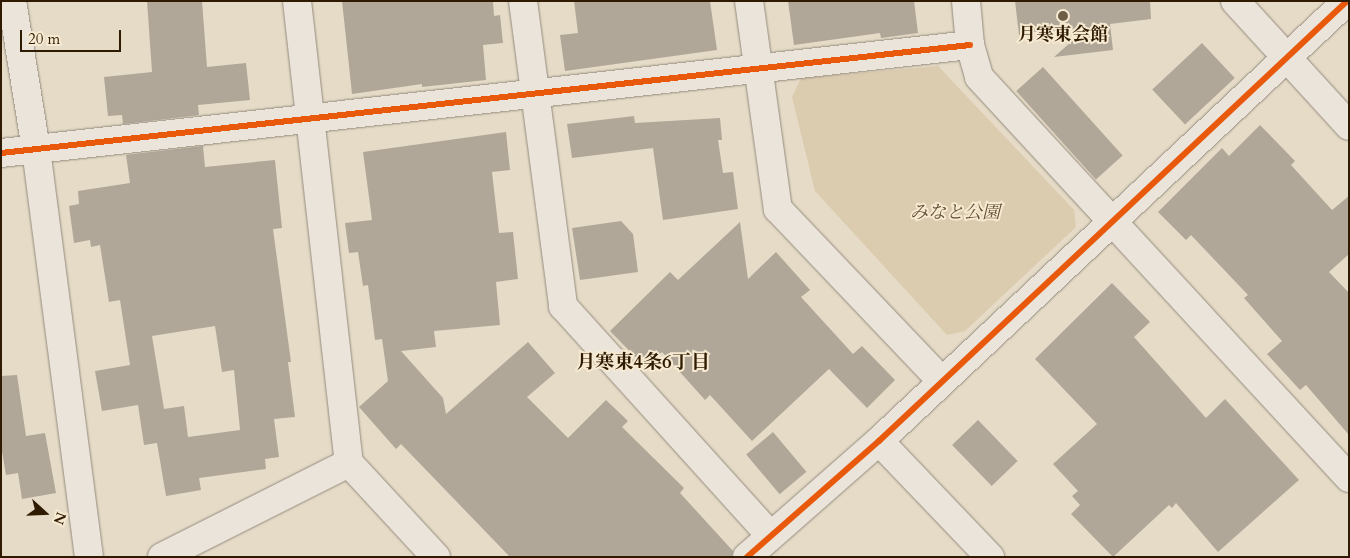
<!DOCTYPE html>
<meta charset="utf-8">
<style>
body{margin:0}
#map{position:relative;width:1350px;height:558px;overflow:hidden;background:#e6dbc7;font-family:Cardo,"Noto Serif JP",serif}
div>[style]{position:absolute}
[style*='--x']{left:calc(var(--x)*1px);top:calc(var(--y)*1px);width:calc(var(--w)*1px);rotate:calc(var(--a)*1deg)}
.green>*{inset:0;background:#dbcbaf}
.building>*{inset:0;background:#b0a799;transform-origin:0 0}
.roads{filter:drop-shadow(0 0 1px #948b7d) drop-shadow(0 0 1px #948b7d)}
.minor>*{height:28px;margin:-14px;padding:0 14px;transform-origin:14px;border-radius:14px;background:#eae4db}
.cycleway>*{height:6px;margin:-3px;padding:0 3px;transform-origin:3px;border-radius:3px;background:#e8590c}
.dots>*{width:14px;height:14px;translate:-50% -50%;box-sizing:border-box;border:2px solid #f7ead2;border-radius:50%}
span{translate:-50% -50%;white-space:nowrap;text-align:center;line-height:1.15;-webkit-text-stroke:4px #f7ead2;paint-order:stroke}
.poi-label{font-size:18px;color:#2f1b02;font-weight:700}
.park-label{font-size:18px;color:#604c30;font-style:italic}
.neighbourhood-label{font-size:19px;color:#2f1b02;font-weight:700}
.frame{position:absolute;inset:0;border:2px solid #2f1b02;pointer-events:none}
.north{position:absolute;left:20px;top:488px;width:50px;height:50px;-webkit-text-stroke:4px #f7ead2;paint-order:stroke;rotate:110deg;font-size:14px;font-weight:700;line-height:20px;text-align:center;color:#2f1b02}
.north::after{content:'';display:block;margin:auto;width:18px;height:22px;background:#2f1b02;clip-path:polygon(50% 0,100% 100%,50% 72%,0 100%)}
.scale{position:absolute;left:20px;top:30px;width:101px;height:22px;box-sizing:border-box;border:2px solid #2f1b02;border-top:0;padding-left:6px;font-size:15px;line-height:18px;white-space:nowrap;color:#2f1b02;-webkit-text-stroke:4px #f7ead2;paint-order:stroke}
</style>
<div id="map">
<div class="green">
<i style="clip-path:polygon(938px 66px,1074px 210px,1076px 227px,965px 331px,947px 335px,815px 191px,792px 97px,801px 78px)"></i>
</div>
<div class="building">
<i style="clip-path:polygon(147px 1px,202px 1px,207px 67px,246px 63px,250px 100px,198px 105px,199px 115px,123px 124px,122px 115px,108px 116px,104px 77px,152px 72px)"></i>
<i style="clip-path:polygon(342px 1px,493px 1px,494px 16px,500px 15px,503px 43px,483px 45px,486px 80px,422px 87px,422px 84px,352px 94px)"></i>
<i style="clip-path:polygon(574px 1px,710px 1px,717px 50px,565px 71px,560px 35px,578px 33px)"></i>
<i style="clip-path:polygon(788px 1px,914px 1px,918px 33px,881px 38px,880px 33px,794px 45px)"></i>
<i style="clip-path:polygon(1015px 1px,1150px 1px,1151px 19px,1110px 24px,1113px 50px,1054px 57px,1088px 27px,1019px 35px)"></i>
<i style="left:1202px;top:43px;width:48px;height:68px;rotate:47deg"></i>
<i style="left:1043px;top:67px;width:119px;height:36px;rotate:48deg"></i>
<i style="clip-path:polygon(634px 116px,635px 123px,720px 118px,722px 140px,718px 140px,723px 173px,733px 172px,738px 209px,663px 220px,653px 148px,572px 158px,567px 124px)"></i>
<i style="clip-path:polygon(1260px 125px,1295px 161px,1291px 165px,1332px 210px,1349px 196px,1349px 254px,1329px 272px,1349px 293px,1349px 435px,1306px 385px,1300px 390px,1267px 354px,1282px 341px,1244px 298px,1248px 295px,1191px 235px,1186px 240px,1158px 212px,1222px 148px,1229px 156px)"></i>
<i style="clip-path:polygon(506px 132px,510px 170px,492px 172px,499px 233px,513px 232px,518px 279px,496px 282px,500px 325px,434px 331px,436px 347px,401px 351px,443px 398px,446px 414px,528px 342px,555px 373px,527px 397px,568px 438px,606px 400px,628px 421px,622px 427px,684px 488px,680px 493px,733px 551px,732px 557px,510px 557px,401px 444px,396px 449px,359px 407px,388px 381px,382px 339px,375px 340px,368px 285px,363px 286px,358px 252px,349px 253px,345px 223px,372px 220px,363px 152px)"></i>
<i style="clip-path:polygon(evenodd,203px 146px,205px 167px,275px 160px,282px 228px,273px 229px,291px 362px,288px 362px,295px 417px,274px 419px,279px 457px,265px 459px,266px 469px,199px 478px,201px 490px,166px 496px,157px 443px,144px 445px,138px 405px,102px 411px,95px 371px,130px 365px,120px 300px,109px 302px,100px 245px,91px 247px,90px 240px,74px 243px,69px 206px,79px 204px,78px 191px,130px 183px,126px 155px,203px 146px,215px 326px,222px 372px,234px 370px,240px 430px,188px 437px,184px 406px,164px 409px,152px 336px,215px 326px)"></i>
<i style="clip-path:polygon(621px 221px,633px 234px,638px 272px,580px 280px,572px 228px)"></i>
<i style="clip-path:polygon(740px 222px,748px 279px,776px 252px,810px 290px,801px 297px,853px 354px,862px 346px,895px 380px,867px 408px,829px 369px,752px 441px,710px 395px,705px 400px,662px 352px,646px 368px,610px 331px,670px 272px,678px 280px)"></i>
<i style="clip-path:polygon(1112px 283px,1150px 322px,1134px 337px,1206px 418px,1225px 399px,1299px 480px,1218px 552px,1176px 503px,1172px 508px,1169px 505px,1113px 557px,1071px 514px,1080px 505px,1072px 496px,1078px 491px,1053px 464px,1097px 424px,1035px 359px)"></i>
<i style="clip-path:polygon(17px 375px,26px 436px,45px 433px,56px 493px,22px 499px,18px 473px,6px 475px,1px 445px,1px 376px)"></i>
<i style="left:978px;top:420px;width:57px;height:36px;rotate:46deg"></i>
<i style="left:773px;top:432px;width:52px;height:35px;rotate:50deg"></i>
</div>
<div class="roads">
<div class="minor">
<i style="--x:12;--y:1;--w:150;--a:80.8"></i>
<i style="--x:36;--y:149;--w:411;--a:82.6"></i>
<i style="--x:297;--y:1;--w:465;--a:83.6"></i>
<i style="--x:349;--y:463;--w:128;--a:47.2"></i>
<i style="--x:523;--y:1;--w:308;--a:82.5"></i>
<i style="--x:563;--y:306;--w:309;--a:47.9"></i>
<i style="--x:749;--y:1;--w:210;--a:82.1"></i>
<i style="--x:778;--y:209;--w:238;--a:46.4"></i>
<i style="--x:966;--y:1;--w:44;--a:84.8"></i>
<i style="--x:970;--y:45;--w:33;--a:74"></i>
<i style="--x:979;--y:77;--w:546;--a:47.3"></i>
<i style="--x:1235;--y:1;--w:169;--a:47.6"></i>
<i style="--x:1;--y:153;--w:975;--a:-6.36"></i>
<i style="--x:879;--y:441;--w:161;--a:46.3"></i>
<i style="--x:162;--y:557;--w:209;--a:-26.7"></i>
<i style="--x:747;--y:557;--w:176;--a:-41.3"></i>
<i style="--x:879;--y:441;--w:642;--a:-43.23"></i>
</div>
</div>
<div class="cycleway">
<i style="--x:1;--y:153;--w:975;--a:-6.36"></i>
<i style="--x:747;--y:557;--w:176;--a:-41.3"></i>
<i style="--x:879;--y:441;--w:642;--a:-43.23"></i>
</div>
<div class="dots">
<i style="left:1063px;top:16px;background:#6f5e47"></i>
</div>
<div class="poi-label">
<span style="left:1063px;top:35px">月寒東会館</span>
</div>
<div class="park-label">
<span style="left:955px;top:213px">みなと公園</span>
</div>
<div class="neighbourhood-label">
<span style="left:643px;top:363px">月寒東4条6丁目</span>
</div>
<div class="frame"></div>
<div class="north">N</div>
<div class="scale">20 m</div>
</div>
